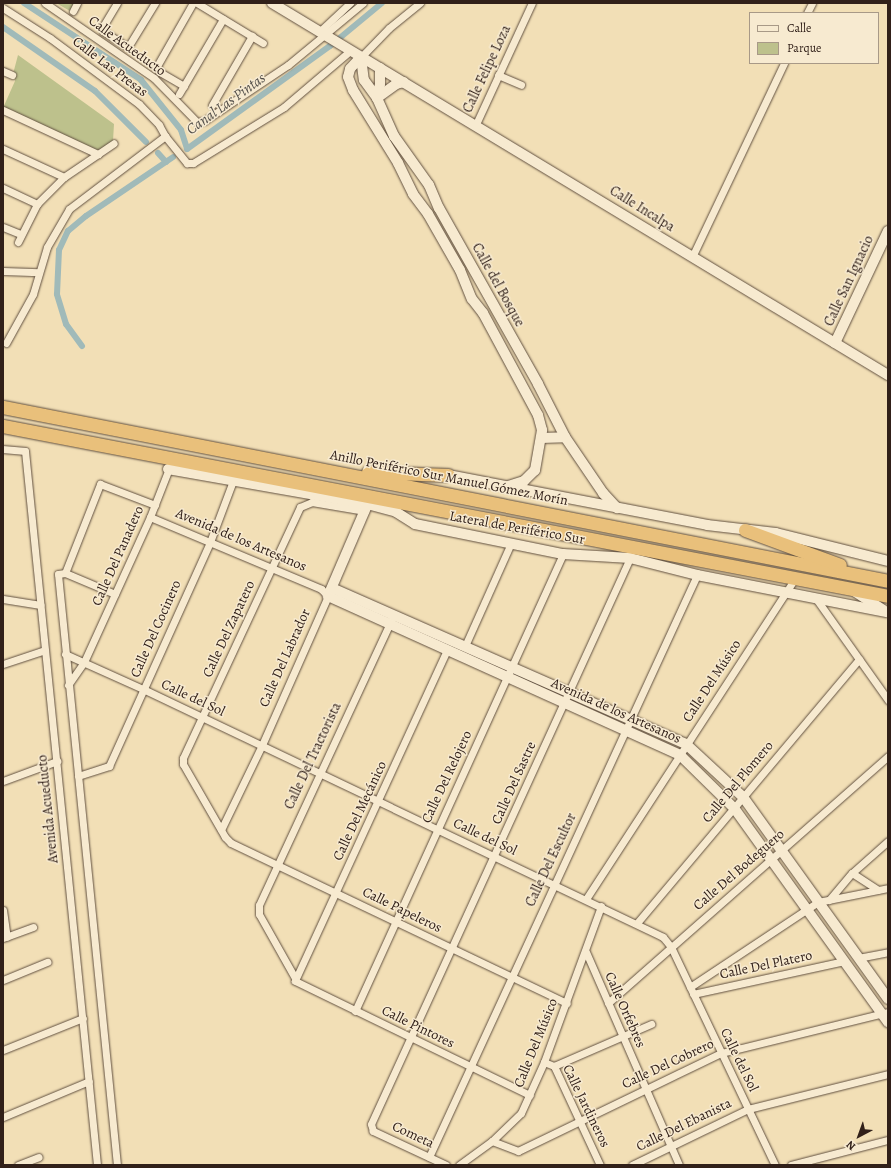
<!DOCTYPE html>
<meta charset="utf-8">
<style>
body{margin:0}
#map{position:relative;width:891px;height:1168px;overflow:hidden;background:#f2dfb6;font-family:Alegreya,serif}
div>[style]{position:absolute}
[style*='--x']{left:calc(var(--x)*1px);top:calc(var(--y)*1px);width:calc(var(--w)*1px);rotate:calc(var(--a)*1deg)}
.green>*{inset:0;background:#bdc18c}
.canal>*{height:6px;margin:-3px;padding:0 3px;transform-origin:3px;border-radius:3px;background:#a0bab9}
.roads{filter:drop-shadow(0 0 1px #615040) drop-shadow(0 0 1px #615040)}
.street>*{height:7px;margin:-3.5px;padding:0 3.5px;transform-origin:3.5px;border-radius:3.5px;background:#f7ead0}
.secondary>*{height:10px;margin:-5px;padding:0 5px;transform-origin:5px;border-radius:5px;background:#f7ead0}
.highway>*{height:13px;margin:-6.5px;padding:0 6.5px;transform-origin:6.5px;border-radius:6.5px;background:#e9c07b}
span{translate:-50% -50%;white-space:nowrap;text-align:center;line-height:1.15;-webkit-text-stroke:3px #f7ead0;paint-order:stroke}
.street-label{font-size:14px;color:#312019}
.water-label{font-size:15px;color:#524e49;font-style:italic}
.frame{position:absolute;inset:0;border:4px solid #312019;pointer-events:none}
.legend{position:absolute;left:749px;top:12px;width:130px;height:52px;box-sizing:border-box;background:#f7ead0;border:1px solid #a89987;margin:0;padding:5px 7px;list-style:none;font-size:12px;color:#312019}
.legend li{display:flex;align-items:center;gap:8px;height:20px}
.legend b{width:20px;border:1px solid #a89987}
.north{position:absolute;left:839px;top:1116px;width:40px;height:40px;-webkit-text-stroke:3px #f7ead0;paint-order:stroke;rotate:221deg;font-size:11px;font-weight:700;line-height:16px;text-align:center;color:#312019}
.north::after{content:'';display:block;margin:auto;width:14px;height:18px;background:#312019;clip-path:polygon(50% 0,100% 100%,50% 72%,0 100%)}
</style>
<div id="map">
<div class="green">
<i style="clip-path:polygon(56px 3px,74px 3px,70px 11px)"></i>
<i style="clip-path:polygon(18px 55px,114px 124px,113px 141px,97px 152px,3px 108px,15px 81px,13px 74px)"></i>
</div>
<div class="canal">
<i style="--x:24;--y:3;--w:140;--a:33.3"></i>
<i style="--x:141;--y:80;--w:64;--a:51.3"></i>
<i style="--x:181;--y:130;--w:20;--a:72"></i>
<i style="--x:187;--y:149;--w:176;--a:-35.8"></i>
<i style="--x:330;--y:46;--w:67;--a:-39.6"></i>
<i style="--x:3;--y:27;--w:112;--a:34.8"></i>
<i style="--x:95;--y:91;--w:72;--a:45"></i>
<i style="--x:158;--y:153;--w:12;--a:48"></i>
<i style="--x:82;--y:346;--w:27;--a:-126"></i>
<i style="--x:66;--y:324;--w:31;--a:-107"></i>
<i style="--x:57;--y:294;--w:44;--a:-87.4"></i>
<i style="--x:59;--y:250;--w:21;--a:-65"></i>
<i style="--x:68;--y:231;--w:23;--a:-40"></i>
<i style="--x:86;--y:216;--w:105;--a:-34.1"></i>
</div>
<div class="roads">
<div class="street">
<i style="--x:45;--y:3;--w:132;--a:34.5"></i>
<i style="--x:154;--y:78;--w:62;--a:45.7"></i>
<i style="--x:197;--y:122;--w:7;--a:-8"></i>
<i style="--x:204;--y:121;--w:101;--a:-33.7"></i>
<i style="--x:288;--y:65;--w:97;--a:-39.6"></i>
<i style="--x:117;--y:3;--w:29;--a:121"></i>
<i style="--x:102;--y:28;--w:3;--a:72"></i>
<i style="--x:103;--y:31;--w:30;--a:33"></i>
<i style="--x:128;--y:47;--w:52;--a:-58.5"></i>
<i style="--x:197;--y:3;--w:77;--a:31.2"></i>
<i style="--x:3;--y:8;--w:56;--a:32.6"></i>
<i style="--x:50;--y:38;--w:111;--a:36.6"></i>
<i style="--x:139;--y:104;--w:29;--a:46"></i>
<i style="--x:159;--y:125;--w:13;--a:61"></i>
<i style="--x:165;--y:136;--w:35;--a:51"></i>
<i style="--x:187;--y:163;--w:6;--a:0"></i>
<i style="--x:193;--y:163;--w:107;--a:-31.6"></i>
<i style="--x:284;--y:107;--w:88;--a:-40.4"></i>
<i style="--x:73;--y:11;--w:9;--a:-63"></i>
<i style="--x:807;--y:13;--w:11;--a:-63"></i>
<i style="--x:320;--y:31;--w:41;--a:-43"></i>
<i style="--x:361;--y:57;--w:40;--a:-46"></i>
<i style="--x:389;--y:28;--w:40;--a:-39"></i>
<i style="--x:3;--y:71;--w:10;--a:24"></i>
<i style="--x:498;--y:75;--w:25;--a:23"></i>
<i style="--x:184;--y:86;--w:28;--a:-150"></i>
<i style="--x:160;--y:72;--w:7;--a:-117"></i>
<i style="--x:157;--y:66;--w:73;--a:-60.3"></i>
<i style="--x:179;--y:94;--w:87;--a:-59.6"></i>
<i style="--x:212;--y:105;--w:80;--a:-59.9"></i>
<i style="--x:3;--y:110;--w:105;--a:24.9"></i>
<i style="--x:476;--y:124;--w:133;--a:-65.2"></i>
<i style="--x:3;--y:149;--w:67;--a:24.7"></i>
<i style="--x:3;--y:188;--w:38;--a:25"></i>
<i style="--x:3;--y:227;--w:18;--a:22"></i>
<i style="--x:18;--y:242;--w:42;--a:-63.4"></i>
<i style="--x:37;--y:204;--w:38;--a:-45"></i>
<i style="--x:64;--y:177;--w:60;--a:-34.2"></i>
<i style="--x:692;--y:257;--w:215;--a:-64.6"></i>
<i style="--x:3;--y:271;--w:36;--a:2"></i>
<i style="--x:6;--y:343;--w:56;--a:-61.1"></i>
<i style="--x:33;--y:294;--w:49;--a:-73.4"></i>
<i style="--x:47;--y:247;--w:44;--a:-59.9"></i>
<i style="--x:69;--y:209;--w:121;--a:-37.2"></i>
<i style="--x:3;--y:449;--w:22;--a:5"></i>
<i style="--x:25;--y:451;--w:718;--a:84.24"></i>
<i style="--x:365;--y:511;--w:54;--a:-170.4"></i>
<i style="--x:312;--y:502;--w:13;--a:157"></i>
<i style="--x:300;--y:507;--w:277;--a:115"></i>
<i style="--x:183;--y:758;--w:6;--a:90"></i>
<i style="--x:183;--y:764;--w:84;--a:60.1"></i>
<i style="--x:225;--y:837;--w:8;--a:45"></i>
<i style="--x:231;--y:843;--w:372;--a:25.5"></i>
<i style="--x:150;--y:517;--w:186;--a:22.8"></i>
<i style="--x:321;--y:589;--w:10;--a:45"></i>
<i style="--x:328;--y:596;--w:163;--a:113.9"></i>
<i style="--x:262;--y:745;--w:94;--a:115.8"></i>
<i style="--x:65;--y:573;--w:96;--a:-68.5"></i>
<i style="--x:100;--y:484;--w:59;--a:20.9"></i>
<i style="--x:115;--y:594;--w:54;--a:-157.2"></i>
<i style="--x:65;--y:573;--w:7;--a:172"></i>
<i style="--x:58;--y:574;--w:594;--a:84.3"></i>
<i style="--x:3;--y:599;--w:38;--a:9"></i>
<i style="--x:817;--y:600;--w:123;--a:54.6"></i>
<i style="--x:465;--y:646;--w:113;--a:-65.9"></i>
<i style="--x:447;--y:650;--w:364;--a:114.7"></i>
<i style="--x:295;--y:981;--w:261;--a:25.9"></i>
<i style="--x:65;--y:654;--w:85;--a:24.2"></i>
<i style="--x:143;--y:689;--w:576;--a:25.5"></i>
<i style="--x:663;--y:937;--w:13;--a:51"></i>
<i style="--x:671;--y:947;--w:242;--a:64.5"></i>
<i style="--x:3;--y:664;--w:44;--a:-18.4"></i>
<i style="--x:68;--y:685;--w:28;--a:-55"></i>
<i style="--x:84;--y:662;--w:159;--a:-65.5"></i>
<i style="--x:150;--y:517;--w:55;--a:-68.6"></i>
<i style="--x:78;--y:776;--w:33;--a:-18"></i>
<i style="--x:109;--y:766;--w:246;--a:-65.7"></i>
<i style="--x:210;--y:542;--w:68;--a:-69.4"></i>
<i style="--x:3;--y:781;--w:58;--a:-20.3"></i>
<i style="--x:852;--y:873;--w:31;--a:33"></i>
<i style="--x:586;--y:899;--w:383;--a:-56.9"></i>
<i style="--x:829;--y:900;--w:35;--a:-50"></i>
<i style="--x:852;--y:873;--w:48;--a:-41.6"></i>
<i style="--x:3;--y:910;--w:27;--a:82"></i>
<i style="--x:637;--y:923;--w:345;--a:-49.9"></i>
<i style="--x:3;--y:938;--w:32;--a:-20"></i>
<i style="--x:586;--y:952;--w:232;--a:66.4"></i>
<i style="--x:858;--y:958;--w:31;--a:-11"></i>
<i style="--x:295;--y:978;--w:73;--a:-119.4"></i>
<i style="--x:259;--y:914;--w:9;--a:-90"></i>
<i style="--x:259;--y:905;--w:314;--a:-65.1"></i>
<i style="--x:3;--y:980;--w:48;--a:-22.2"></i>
<i style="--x:690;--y:987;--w:154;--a:-33.6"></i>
<i style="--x:818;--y:902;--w:71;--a:-11.3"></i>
<i style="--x:693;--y:994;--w:155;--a:-12.3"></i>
<i style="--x:608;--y:1003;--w:373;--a:-41.4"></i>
<i style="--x:355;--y:1011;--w:502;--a:-65.53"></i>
<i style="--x:3;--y:1050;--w:86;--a:-21.8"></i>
<i style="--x:544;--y:1062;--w:11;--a:22"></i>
<i style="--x:554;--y:1066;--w:109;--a:65.1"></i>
<i style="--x:554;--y:1066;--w:106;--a:-23.4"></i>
<i style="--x:3;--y:1117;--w:93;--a:-22.7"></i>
<i style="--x:492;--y:1141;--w:28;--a:21"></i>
<i style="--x:518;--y:1151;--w:225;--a:-25.8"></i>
<i style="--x:721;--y:1053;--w:172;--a:-13.8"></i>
<i style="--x:429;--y:1157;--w:641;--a:-65.27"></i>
<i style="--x:18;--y:1165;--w:22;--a:-21"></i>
<i style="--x:446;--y:1165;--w:81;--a:-155"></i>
<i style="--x:373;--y:1131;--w:7;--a:-106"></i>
<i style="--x:371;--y:1124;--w:622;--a:-65.41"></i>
<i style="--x:459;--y:1165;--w:41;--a:-36"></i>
<i style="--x:492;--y:1141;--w:40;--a:-44"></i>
<i style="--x:521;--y:1113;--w:56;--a:-65.7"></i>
<i style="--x:544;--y:1062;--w:166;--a:-69.9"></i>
<i style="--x:632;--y:1165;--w:129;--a:-25.8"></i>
<i style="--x:748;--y:1109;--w:144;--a:-14"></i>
<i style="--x:791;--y:1165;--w:100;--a:-14.5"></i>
</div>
<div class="secondary">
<i style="--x:272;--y:3;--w:720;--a:31.13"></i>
<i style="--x:361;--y:57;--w:16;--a:133"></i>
<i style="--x:350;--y:69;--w:8;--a:104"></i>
<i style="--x:348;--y:77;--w:14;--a:69"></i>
<i style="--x:353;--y:90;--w:86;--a:58.3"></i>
<i style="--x:398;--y:163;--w:34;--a:64"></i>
<i style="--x:413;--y:194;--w:25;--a:53"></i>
<i style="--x:428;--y:214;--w:64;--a:60.3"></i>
<i style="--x:460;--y:270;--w:31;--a:68"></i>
<i style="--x:472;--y:299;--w:18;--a:52"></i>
<i style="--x:483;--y:313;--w:116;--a:61.7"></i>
<i style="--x:538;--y:415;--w:16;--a:75"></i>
<i style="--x:542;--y:430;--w:41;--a:99.9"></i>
<i style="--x:535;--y:470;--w:16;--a:135"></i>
<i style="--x:524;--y:481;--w:19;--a:162"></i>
<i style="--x:361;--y:57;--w:23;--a:83"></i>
<i style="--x:364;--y:80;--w:22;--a:54"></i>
<i style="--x:380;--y:68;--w:16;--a:90"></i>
<i style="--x:380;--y:84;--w:14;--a:102"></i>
<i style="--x:377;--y:98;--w:42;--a:65.9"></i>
<i style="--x:394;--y:136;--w:60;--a:54.5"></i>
<i style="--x:429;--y:185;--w:25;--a:67"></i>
<i style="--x:439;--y:208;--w:202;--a:60.6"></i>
<i style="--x:538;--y:384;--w:59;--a:63"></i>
<i style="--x:565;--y:437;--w:68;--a:55.8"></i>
<i style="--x:603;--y:493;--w:21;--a:47"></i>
<i style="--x:377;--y:98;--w:24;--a:-36"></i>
<i style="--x:396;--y:84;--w:8;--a:-14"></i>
<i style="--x:835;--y:343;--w:124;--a:-64.7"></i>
<i style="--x:541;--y:438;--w:24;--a:-2"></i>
<i style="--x:168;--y:469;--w:202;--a:10"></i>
<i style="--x:367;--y:504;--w:30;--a:15"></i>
<i style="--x:396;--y:512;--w:22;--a:32"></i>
<i style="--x:415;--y:524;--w:151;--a:11.5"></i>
<i style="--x:563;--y:554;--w:67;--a:3.4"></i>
<i style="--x:630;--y:558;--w:69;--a:14.2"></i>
<i style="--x:697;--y:575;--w:193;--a:11.1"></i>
<i style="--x:448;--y:475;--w:264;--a:10.9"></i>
<i style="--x:707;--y:525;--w:69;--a:6.6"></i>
<i style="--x:776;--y:533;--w:115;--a:14"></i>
<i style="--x:371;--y:496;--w:109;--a:113.3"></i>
<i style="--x:328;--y:596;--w:386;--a:24.3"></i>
<i style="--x:680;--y:755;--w:76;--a:44.5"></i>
<i style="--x:734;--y:808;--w:264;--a:54.3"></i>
<i style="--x:332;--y:588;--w:387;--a:23.8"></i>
<i style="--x:686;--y:744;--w:78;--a:42.9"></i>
<i style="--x:743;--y:797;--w:249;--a:54.3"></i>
<i style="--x:854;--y:591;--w:35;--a:33"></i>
</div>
<div class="highway">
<i style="--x:3;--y:407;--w:902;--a:11.12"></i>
<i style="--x:3;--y:426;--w:901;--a:10.87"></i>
<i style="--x:368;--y:472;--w:80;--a:2.1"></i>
<i style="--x:745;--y:530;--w:101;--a:20.2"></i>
</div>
</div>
<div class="street-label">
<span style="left:127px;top:46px;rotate:36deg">Calle Acueducto</span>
<span style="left:110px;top:67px;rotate:37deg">Calle Las Presas</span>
<span style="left:487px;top:69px;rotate:-65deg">Calle Felipe Loza</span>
<span style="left:642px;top:209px;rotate:32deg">Calle Incalpa</span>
<span style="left:849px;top:281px;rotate:-65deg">Calle San Ignacio</span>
<span style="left:498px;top:285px;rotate:61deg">Calle del Bosque</span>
<span style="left:449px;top:478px;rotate:11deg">Anillo Periférico Sur Manuel Gómez Morín</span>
<span style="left:517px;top:528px;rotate:10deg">Lateral de Periférico Sur</span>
<span style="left:241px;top:540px;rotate:23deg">Avenida de los Artesanos</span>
<span style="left:118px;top:556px;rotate:-66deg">Calle Del Panadero</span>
<span style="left:156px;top:629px;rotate:-66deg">Calle Del Cocinero</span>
<span style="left:229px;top:629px;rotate:-65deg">Calle Del Zapatero</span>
<span style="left:285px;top:658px;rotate:-66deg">Calle Del Labrador</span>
<span style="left:712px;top:681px;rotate:-57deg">Calle Del Músico</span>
<span style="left:193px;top:698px;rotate:25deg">Calle del Sol</span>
<span style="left:616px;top:711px;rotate:24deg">Avenida de los Artesanos</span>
<span style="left:313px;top:756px;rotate:-65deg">Calle Del Tractorista</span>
<span style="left:447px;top:777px;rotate:-65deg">Calle Del Relojero</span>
<span style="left:738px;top:782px;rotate:-50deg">Calle Del Plomero</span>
<span style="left:514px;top:783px;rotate:-66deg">Calle Del Sastre</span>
<span style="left:48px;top:809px;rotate:-96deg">Avenida Acueducto</span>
<span style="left:360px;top:811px;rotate:-65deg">Calle Del Mecánico</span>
<span style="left:485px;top:837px;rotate:25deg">Calle del Sol</span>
<span style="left:551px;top:860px;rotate:-65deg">Calle Del Escultor</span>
<span style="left:739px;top:870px;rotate:-41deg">Calle Del Bodeguero</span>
<span style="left:402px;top:910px;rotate:26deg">Calle Papeleros</span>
<span style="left:766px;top:965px;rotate:-12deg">Calle Del Platero</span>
<span style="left:625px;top:1010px;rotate:66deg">Calle Orfebres</span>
<span style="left:418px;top:1027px;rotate:26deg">Calle Pintores</span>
<span style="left:536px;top:1043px;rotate:-68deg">Calle Del Músico</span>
<span style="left:739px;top:1060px;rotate:64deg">Calle del Sol</span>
<span style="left:668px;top:1064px;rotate:-25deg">Calle Del Cobrero</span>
<span style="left:586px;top:1106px;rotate:64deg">Calle Jardineros</span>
<span style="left:684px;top:1125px;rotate:-26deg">Calle Del Ebanista</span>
<span style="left:413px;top:1135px;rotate:25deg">Cometa</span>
</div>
<div class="water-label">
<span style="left:226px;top:104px;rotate:-36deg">Canal Las Pintas</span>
</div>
<div class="frame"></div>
<ul class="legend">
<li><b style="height:5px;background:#f7ead0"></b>Calle</li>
<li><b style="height:11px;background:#bdc18c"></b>Parque</li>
</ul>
<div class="north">N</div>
</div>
